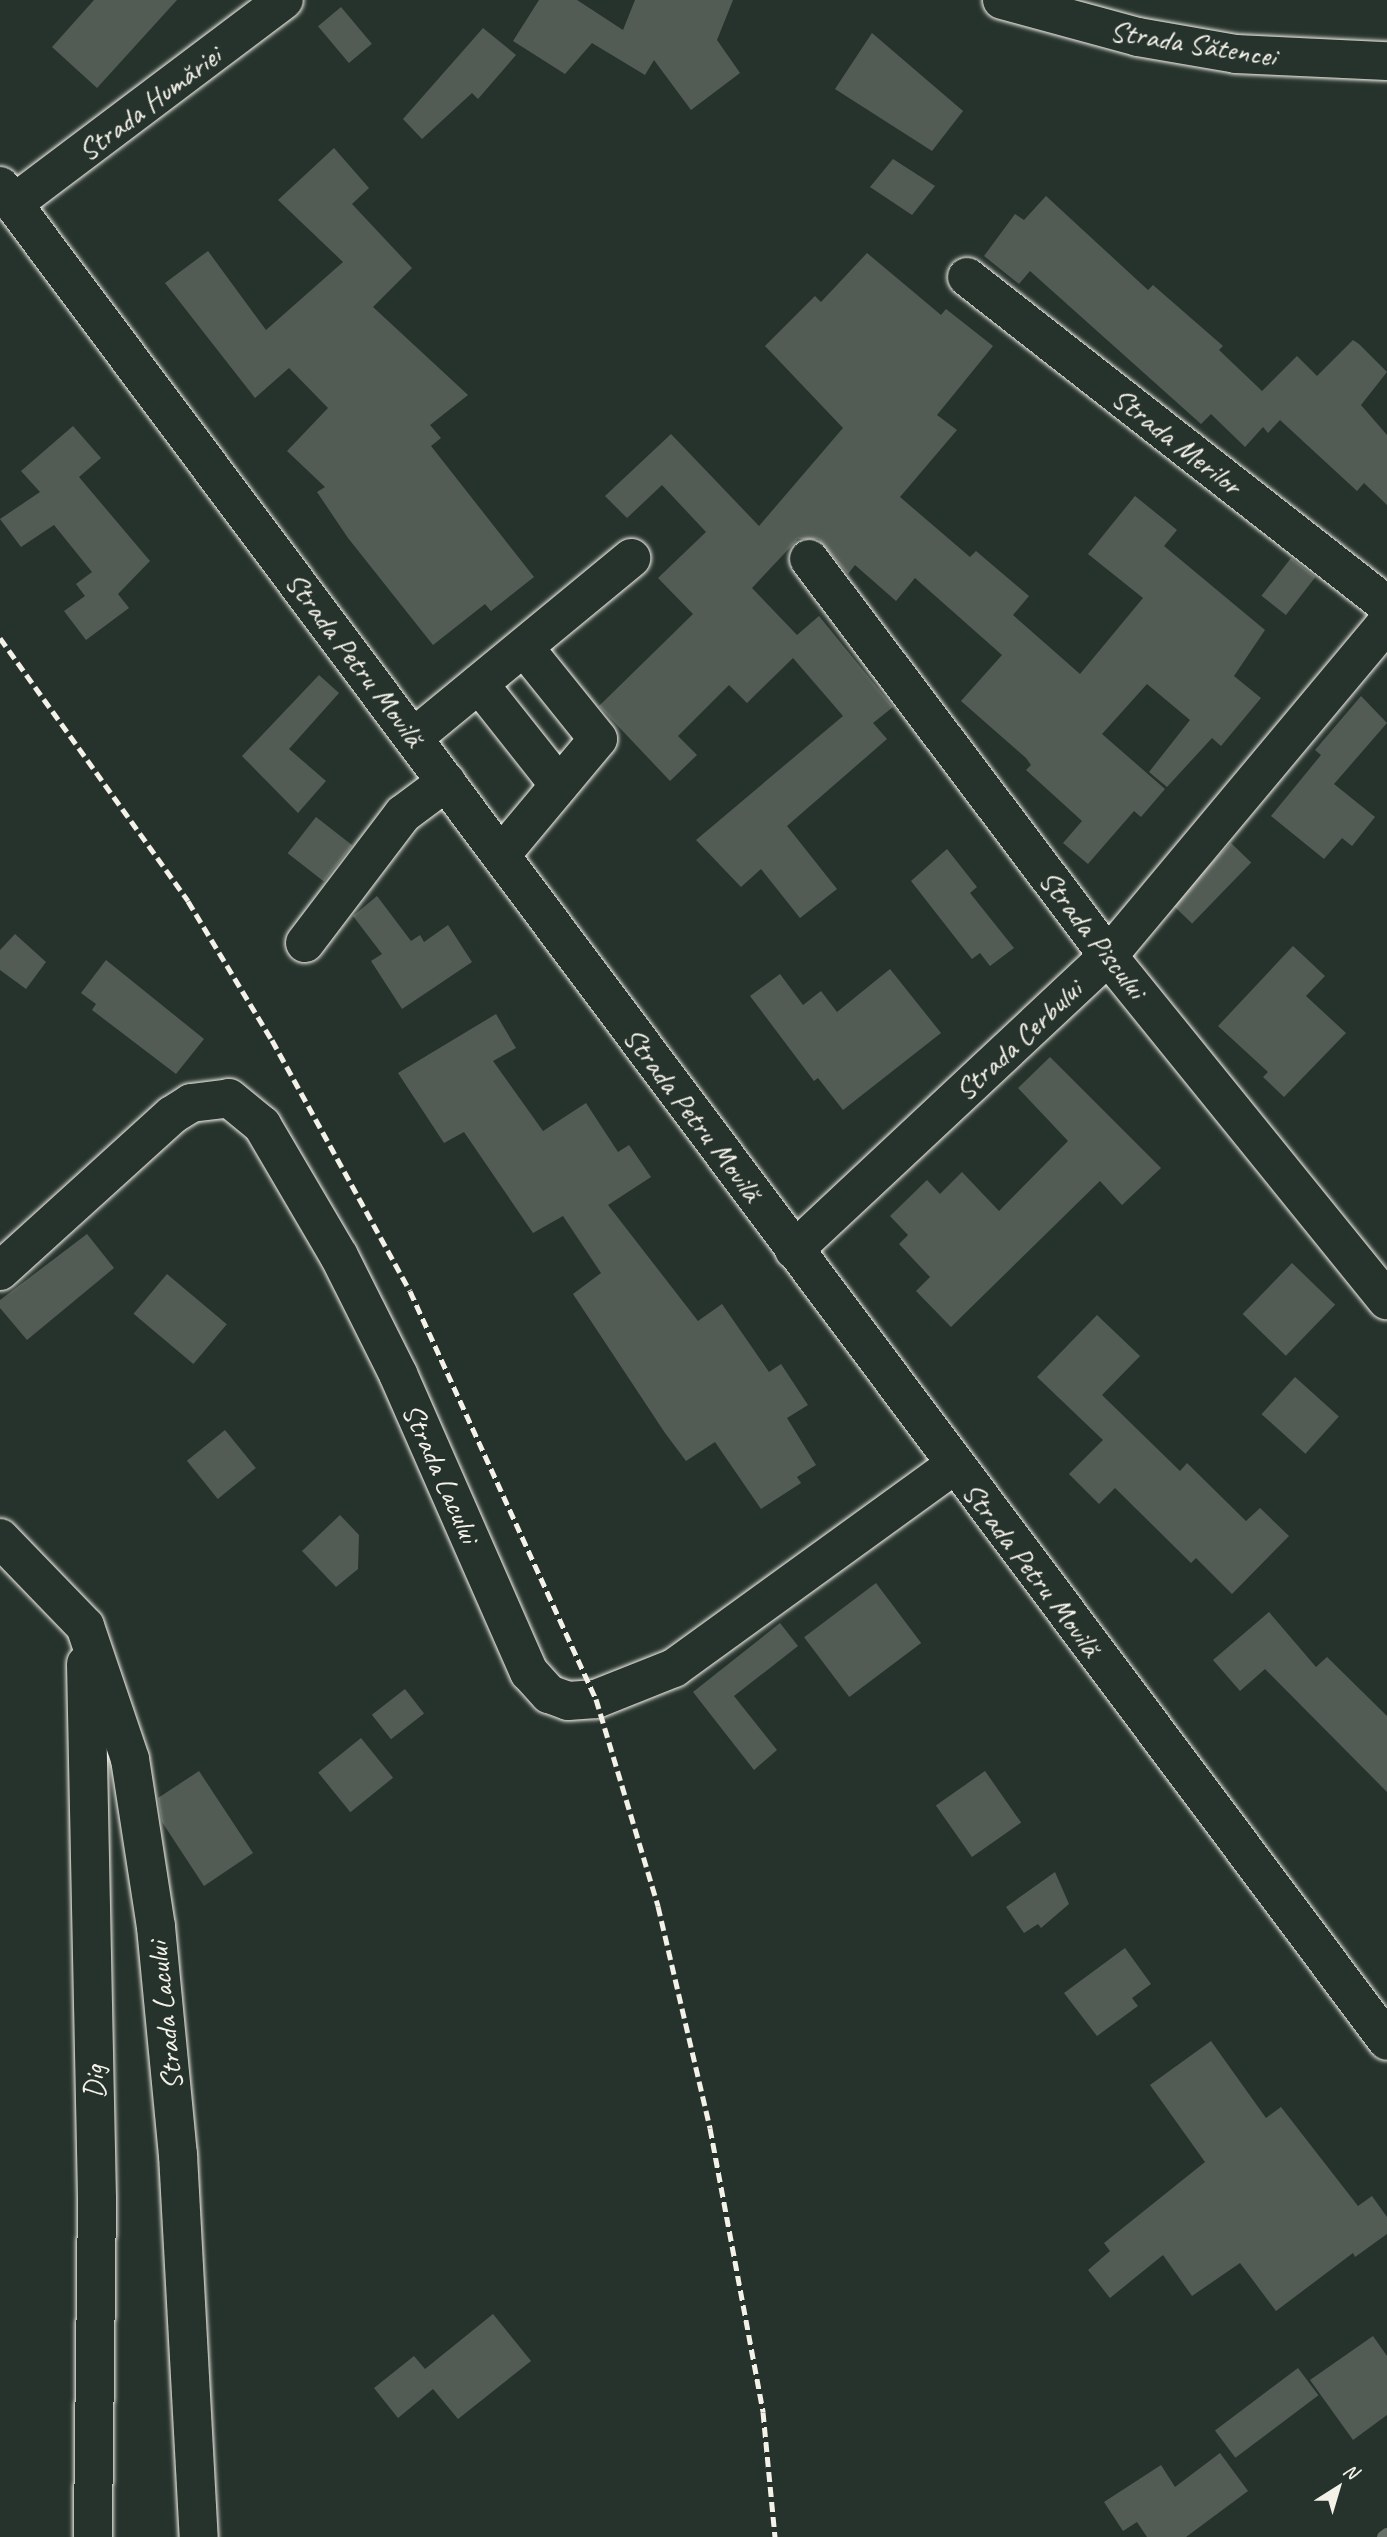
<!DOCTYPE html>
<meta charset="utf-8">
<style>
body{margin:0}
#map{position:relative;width:1387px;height:2537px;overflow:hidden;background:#26332d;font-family:Caveat,sans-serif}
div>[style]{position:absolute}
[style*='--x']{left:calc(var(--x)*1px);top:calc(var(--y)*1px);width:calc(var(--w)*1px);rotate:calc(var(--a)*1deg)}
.stream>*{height:12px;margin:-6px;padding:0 6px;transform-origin:6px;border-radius:6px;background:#676f68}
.building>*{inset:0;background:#525c55;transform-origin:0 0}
.roads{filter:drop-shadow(0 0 2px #f4f1e8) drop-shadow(0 0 2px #f4f1e8)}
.minor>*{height:38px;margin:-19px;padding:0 19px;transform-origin:19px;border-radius:19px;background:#26332d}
.major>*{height:38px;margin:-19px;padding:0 19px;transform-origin:19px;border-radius:19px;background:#26332d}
.rail>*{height:5px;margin-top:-2.5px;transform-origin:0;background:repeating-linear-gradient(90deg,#f4f1e8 0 10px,transparent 0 15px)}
span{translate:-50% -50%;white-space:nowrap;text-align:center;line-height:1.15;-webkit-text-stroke:5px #26332d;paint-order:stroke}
.street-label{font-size:30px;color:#f4f1e8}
.north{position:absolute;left:1303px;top:2453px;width:70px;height:70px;-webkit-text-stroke:5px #26332d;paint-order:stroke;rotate:37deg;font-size:19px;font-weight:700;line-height:28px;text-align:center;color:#f4f1e8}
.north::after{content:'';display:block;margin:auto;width:24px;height:32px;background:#f4f1e8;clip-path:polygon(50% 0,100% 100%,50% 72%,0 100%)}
</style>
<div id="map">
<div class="stream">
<i style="--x:1383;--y:2537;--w:5;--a:-37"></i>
</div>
<div class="building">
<i style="clip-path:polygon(94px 0,177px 0,97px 88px,52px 47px)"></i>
<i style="clip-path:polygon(539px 0,577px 0,623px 30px,635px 0,733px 0,717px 40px,740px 73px,691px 110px,654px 60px,645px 75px,592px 43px,565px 74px,513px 41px)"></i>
<i style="left:341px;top:7px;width:48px;height:30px;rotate:50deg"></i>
<i style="clip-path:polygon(483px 28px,516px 55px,478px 99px,472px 93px,422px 139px,403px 119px)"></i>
<i style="clip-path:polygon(872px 33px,963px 111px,932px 151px,835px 89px)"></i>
<i style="clip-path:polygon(334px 148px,369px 188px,352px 204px,412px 268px,373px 307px,468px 395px,430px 425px,441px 438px,431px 446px,534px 577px,491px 611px,485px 604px,433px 645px,348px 538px,317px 492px,325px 487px,287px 451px,328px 408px,289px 368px,255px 398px,165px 283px,208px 251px,266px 330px,343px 262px,278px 200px)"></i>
<i style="clip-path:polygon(893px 159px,935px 186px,912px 215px,870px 187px)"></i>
<i style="clip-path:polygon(1046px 196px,1148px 290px,1153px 285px,1223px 346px,1219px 350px,1262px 391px,1297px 356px,1317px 376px,1353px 340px,1359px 344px,1387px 372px,1361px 405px,1387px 435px,1387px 505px,1364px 483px,1357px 491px,1280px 420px,1268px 433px,1263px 427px,1245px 447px,1211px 414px,1201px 424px,1030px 271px,1019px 284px,984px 256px,1015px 214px,1024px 220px)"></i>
<i style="clip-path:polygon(867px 253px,941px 315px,946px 309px,993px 346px,937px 415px,957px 430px,900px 497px,970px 557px,976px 551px,1029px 596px,1013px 615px,1080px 674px,1143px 598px,1088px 554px,1135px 496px,1177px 530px,1164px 546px,1265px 630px,1234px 676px,1261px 698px,1221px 746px,1212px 738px,1167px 787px,1149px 772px,1190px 720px,1147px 684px,1102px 734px,1165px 789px,1141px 817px,1134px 811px,1088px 864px,1063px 843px,1082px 821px,1026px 770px,1031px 765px,1026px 758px,961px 701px,1002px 655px,915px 578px,896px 601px,855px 565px,848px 574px,818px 539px,798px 539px,752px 588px,797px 635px,819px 616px,893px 707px,873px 723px,887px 739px,787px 826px,837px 889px,800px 918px,761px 869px,741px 887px,696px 840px,843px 716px,793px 658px,747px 703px,729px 685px,678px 736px,697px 755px,670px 781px,599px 706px,693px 614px,658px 578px,706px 532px,662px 485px,627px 518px,605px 496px,671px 434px,759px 526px,843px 428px,765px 346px,815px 296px,821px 302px)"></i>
<i style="clip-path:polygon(73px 426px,101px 458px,79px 477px,150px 561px,118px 594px,129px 608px,86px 640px,64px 611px,85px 596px,76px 584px,92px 572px,54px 525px,21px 547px,0 519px,40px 492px,21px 471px)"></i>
<i style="left:1291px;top:558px;width:31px;height:48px;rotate:38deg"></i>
<i style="clip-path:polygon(319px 675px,339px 693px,289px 749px,326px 781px,298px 813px,242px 756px)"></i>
<i style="clip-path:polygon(1361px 696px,1387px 723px,1334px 784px,1375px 817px,1352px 846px,1342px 838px,1324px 859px,1271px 816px,1321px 755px,1315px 750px)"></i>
<i style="left:316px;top:817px;width:46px;height:46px;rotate:38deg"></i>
<i style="left:1231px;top:843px;width:28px;height:85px;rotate:44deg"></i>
<i style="clip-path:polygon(947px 849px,977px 887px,970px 893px,1014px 948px,990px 966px,980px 953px,972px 959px,911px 881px)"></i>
<i style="clip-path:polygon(377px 896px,411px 941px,420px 935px,424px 942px,448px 925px,472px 962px,402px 1009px,371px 961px,382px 954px,353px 916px)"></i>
<i style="clip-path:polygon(15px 934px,46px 962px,26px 989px,0 970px,0 950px)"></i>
<i style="clip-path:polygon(1293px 946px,1325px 976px,1306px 996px,1346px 1033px,1284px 1097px,1263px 1077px,1268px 1072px,1218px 1026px)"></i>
<i style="clip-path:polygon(106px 960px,204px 1039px,176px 1074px,92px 1010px,96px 1004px,81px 993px)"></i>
<i style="clip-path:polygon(890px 969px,941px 1033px,843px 1110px,818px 1078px,814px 1081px,750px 996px,780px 974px,803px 1005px,821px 991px,837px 1012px)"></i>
<i style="clip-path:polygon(496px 1014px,516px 1048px,493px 1061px,543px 1131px,586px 1103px,618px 1152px,629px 1145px,651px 1177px,608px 1205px,698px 1321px,722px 1304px,769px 1372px,781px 1364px,808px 1405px,787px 1418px,816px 1465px,797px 1477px,801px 1483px,761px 1509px,715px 1442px,686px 1461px,665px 1433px,573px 1294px,601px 1273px,563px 1216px,533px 1233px,464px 1132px,444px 1143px,398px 1073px)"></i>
<i style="clip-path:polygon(1050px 1057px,1161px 1168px,1122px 1205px,1100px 1181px,951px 1327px,916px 1291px,930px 1277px,899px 1244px,908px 1235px,890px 1216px,927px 1180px,940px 1194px,962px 1172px,999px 1211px,1068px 1141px,1018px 1088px)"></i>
<i style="clip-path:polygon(87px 1234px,114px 1268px,27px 1340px,0 1308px,0 1300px)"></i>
<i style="left:1292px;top:1263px;width:60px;height:71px;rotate:44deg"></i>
<i style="left:167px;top:1274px;width:78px;height:52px;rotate:40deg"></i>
<i style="clip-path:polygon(1097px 1315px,1140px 1356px,1102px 1395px,1180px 1471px,1187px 1463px,1246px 1521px,1260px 1508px,1289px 1536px,1232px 1594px,1196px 1558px,1191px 1563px,1115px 1488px,1099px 1504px,1069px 1474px,1103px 1440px,1037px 1377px)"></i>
<i style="left:1295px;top:1377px;width:59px;height:50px;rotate:42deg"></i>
<i style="left:225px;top:1430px;width:49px;height:49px;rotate:51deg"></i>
<i style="clip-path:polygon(340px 1515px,359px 1535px,358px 1569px,336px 1587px,302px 1551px)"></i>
<i style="left:876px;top:1583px;width:75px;height:90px;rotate:53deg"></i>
<i style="clip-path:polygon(1269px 1612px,1316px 1667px,1327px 1657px,1387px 1716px,1387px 1792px,1265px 1669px,1240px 1691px,1213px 1660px)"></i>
<i style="clip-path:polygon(780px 1623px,798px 1646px,734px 1696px,777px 1750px,754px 1770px,693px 1692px)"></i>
<i style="left:405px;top:1689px;width:31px;height:42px;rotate:52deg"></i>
<i style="left:361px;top:1738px;width:51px;height:55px;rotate:51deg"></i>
<i style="clip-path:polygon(199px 1771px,253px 1853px,204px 1886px,162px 1822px,158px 1798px)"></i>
<i style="left:985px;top:1771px;width:63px;height:60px;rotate:55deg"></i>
<i style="clip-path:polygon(1055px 1872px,1069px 1904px,1041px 1928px,1038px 1924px,1024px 1933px,1006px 1907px)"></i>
<i style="clip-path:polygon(1125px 1948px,1151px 1984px,1132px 1998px,1138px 2006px,1097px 2036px,1064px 1993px)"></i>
<i style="clip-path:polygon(1211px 2041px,1266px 2118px,1281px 2107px,1358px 2206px,1372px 2196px,1387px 2217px,1387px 2234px,1355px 2257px,1353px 2253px,1276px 2311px,1240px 2263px,1192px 2296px,1163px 2255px,1110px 2298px,1088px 2270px,1110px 2251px,1104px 2243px,1205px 2162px,1150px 2085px)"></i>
<i style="clip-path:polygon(493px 2314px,531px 2361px,458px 2419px,433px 2389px,398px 2418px,374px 2388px,414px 2356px,425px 2369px)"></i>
<i style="clip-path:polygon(1373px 2336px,1387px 2356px,1387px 2415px,1353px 2440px,1310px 2380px)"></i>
<i style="left:1298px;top:2368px;width:34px;height:104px;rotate:53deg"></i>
<i style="clip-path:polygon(1220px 2453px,1248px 2491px,1186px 2537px,1147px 2537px,1137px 2522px,1123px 2531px,1104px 2502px,1161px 2465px,1175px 2487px)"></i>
</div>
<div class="roads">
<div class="minor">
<i style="--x:1002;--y:0;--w:141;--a:15.2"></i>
<i style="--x:1138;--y:37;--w:99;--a:9.8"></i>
<i style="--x:1236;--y:54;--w:151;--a:2.7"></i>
<i style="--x:13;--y:204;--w:339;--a:-37"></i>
<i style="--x:967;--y:277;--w:533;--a:37.99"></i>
<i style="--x:809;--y:559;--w:497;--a:53"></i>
<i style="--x:1108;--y:956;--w:443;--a:51"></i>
<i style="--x:479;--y:684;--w:129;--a:51.6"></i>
<i style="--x:413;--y:738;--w:283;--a:-39.5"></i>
<i style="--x:501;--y:855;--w:151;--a:-50.1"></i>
<i style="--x:598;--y:739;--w:118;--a:-128.8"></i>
<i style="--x:305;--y:943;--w:162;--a:-52.8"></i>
<i style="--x:403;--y:814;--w:54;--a:-36.7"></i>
<i style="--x:794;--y:1250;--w:430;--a:-43.1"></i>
<i style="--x:1108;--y:956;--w:435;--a:-50.1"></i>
<i style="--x:0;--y:1271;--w:232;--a:-42.2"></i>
<i style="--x:172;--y:1115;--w:22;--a:-32"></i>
<i style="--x:191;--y:1103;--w:38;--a:-7"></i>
<i style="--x:229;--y:1098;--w:43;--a:39.3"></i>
<i style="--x:262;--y:1125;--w:152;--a:59.6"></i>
<i style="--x:339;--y:1256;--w:132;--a:63.4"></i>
<i style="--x:398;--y:1374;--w:326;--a:66.3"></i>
<i style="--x:529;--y:1672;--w:30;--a:48"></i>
<i style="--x:549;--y:1694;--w:20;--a:20"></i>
<i style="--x:568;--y:1701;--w:28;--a:-4"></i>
<i style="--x:596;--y:1699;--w:84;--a:-21.7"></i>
<i style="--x:674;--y:1668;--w:346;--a:-35.9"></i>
<i style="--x:0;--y:1538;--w:122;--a:46"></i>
<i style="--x:85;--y:1626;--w:140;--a:71.3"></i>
<i style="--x:130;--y:1759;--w:170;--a:81.2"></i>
<i style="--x:156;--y:1927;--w:229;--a:84.5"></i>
<i style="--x:178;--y:2155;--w:383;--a:86.9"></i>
<i style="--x:86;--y:1664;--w:535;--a:88.82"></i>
<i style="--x:97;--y:2199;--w:338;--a:90.7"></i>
</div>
<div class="major">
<i style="--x:0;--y:186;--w:2316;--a:53.21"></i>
</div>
</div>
<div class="rail">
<i style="--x:0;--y:638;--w:323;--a:54.4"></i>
<i style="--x:188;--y:901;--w:162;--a:58.9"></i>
<i style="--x:272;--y:1040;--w:286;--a:61.2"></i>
<i style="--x:410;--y:1291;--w:448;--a:65.5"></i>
<i style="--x:596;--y:1699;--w:216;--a:73.3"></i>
<i style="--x:658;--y:1906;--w:228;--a:76.8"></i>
<i style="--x:710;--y:2128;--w:289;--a:79.4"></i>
<i style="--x:763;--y:2412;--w:126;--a:84.5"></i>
</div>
<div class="street-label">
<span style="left:1193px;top:43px;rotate:9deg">Strada Sătencei</span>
<span style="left:149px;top:103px;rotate:-37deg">Strada Humăriei</span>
<span style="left:1177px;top:441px;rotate:38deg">Strada Merilor</span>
<span style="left:355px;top:659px;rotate:53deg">Strada Petru Movilă</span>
<span style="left:1093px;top:934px;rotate:52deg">Strada Piscului</span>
<span style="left:1018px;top:1040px;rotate:-43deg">Strada Cerbului</span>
<span style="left:693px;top:1114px;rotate:53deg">Strada Petru Movilă</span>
<span style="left:441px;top:1473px;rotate:66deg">Strada Lacului</span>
<span style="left:1032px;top:1569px;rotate:53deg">Strada Petru Movilă</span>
<span style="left:165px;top:2016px;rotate:-96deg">Strada Lacului</span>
<span style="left:94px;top:2082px;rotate:-91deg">Dig</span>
</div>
<div class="north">N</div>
</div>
